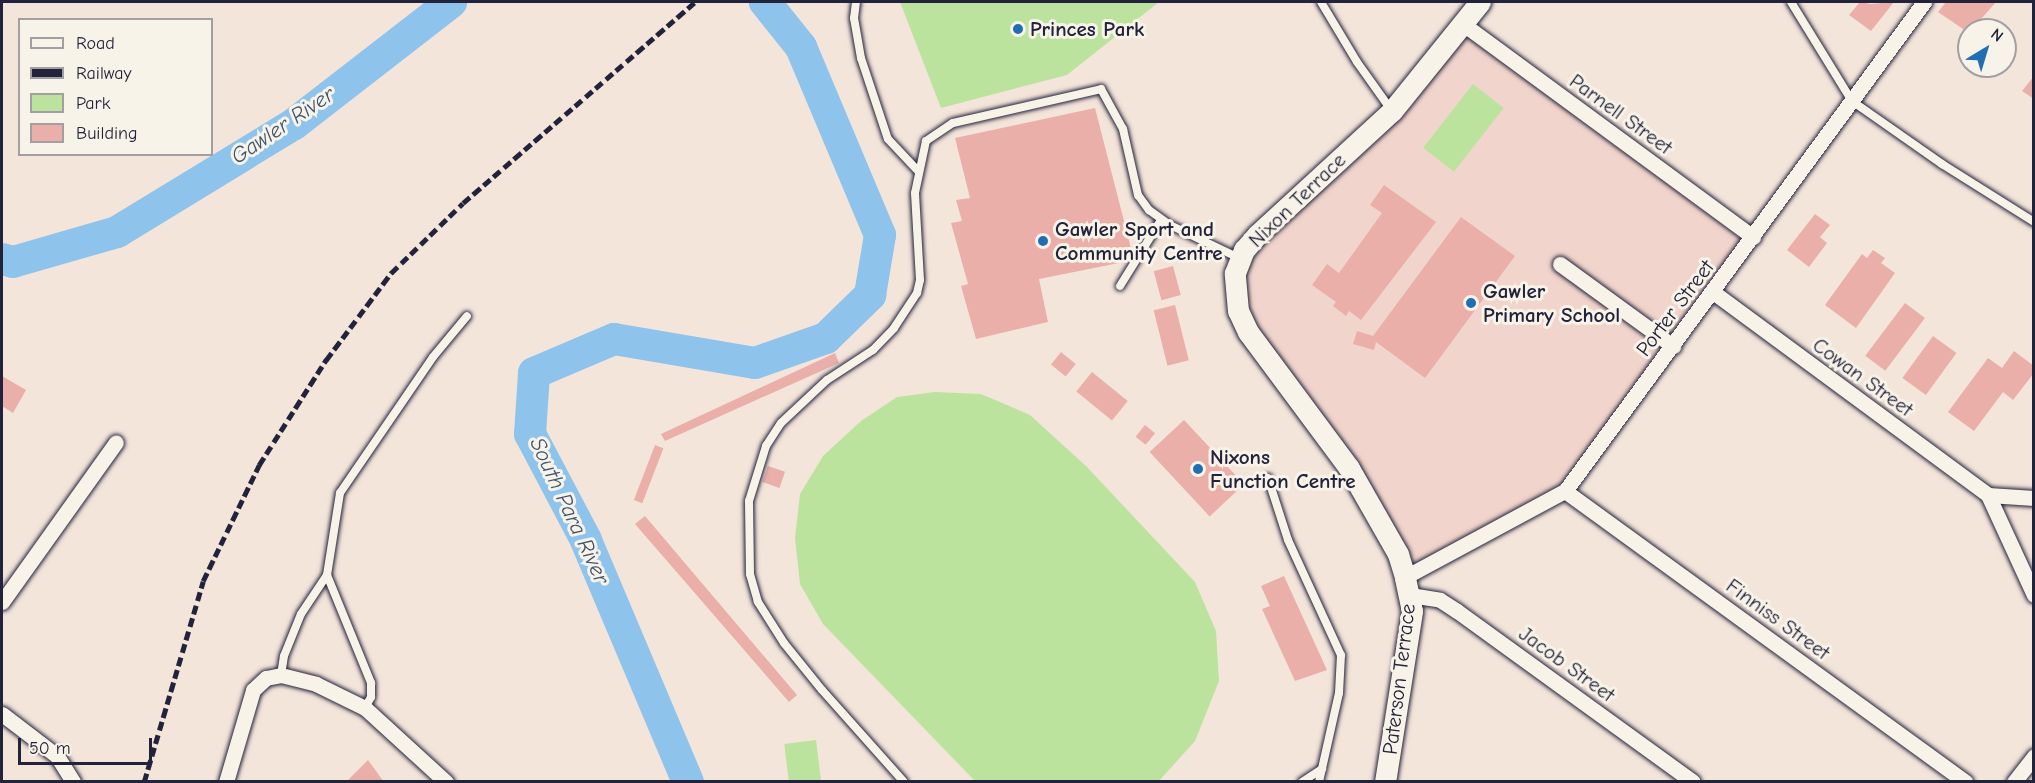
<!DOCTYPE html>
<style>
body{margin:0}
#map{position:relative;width:2035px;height:783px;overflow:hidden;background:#f4e5db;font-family:"Comic Neue",sans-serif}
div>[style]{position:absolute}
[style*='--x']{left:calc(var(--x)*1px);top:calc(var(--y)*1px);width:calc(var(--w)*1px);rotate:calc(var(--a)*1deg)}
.built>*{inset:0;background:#f1d5cc}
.green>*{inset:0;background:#bce39e;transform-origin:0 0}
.river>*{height:32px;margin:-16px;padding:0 16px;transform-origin:16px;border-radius:16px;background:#8ec4ec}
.building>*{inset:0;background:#eaafa9;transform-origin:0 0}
.roads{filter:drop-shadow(0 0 2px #22223b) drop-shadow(0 0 2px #22223b)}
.lane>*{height:8px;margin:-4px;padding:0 4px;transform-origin:4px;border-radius:4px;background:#f7f3e8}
.street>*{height:15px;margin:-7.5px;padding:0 7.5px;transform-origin:7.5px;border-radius:7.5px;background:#f7f3e8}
.secondary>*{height:21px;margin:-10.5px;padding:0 10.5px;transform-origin:10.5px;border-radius:10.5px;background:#f7f3e8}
.rail>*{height:4.5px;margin-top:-2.25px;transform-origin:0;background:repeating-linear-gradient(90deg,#22223b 0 9px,transparent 0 13.5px)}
.dots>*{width:16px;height:16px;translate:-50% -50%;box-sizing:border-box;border:3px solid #f7f3e8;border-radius:50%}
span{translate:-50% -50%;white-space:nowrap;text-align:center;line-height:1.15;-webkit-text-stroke:6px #f7f3e8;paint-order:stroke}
.poi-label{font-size:21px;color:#22223b;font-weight:700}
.left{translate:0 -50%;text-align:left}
.street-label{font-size:21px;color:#22223b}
.water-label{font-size:22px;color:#425370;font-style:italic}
.frame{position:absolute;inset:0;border:3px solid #22223b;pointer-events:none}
.legend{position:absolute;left:18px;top:18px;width:195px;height:138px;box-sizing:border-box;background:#f7f3e8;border:2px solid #a29fa3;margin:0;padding:8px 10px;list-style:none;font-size:18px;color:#22223b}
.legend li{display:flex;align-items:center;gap:12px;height:30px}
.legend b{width:30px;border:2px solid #a29fa3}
.north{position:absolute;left:1957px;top:18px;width:60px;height:60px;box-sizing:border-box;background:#f7f3e8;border:2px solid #a29fa3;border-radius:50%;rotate:38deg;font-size:16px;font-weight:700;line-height:24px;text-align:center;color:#22223b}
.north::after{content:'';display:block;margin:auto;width:21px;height:27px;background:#1f6fb2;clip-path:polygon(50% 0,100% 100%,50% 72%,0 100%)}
.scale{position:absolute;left:18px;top:738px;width:134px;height:27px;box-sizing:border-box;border:3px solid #22223b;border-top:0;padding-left:8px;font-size:18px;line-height:21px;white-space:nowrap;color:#22223b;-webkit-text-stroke:4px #f7f3e8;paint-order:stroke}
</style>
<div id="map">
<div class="built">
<i style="clip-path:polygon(1463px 24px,1753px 237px,1565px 491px,1405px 577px,1398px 554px,1248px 332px,1240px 259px)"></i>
</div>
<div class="green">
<i style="clip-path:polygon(900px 2px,1159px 2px,1067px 75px,941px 108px)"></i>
<i style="left:1473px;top:84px;width:39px;height:81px;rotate:38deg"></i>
<i style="clip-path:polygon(935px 392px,981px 394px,1030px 415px,1086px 466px,1195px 582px,1216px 631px,1219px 681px,1195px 741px,1159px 781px,975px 781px,823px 624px,800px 584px,795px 538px,800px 494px,823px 456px,861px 421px,897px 397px)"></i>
<i style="left:816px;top:740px;width:41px;height:32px;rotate:83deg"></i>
</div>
<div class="river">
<i style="--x:2;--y:259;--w:11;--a:15"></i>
<i style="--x:13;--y:262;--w:108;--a:-16.1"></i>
<i style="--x:117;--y:232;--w:207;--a:-31.4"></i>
<i style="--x:294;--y:124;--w:199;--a:-37.8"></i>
<i style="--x:688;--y:782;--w:263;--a:-112.9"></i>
<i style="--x:586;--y:540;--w:120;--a:-117.8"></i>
<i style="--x:530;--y:434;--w:61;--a:-86.2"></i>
<i style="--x:534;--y:373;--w:87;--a:-23"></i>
<i style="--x:614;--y:339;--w:143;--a:9.7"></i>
<i style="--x:755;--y:363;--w:75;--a:-19.4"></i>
<i style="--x:826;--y:338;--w:62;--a:-44.3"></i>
<i style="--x:870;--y:295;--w:61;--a:-80.5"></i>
<i style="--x:880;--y:235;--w:204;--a:-112.8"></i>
<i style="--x:801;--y:47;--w:58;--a:-128.7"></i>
</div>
<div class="building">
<i style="clip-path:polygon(1860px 2px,1871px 4px,1894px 2px,1871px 31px,1849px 15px)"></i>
<i style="clip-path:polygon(1946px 2px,1996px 2px,1969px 33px,1938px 12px)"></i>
<i style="clip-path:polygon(2034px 76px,2034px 99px,2022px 91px)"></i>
<i style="clip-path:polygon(1095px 108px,1134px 260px,1039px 279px,1048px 322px,976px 339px,961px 286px,968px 284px,951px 223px,962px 221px,956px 200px,970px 198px,955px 138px)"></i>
<i style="clip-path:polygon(1384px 185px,1436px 222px,1361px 320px,1349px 311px,1346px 316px,1333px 306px,1336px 302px,1312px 285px,1327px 264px,1339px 273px,1382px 213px,1370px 205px)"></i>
<i style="clip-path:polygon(1815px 214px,1830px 225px,1820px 237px,1827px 243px,1809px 267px,1787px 250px)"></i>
<i style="clip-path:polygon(1461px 217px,1515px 256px,1425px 378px,1376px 342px,1374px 350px,1353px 344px,1357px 331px,1373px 336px)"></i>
<i style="clip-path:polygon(1873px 250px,1885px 258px,1881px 263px,1895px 273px,1856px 328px,1825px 305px,1862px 254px,1867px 258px)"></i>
<i style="left:1173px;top:266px;width:30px;height:20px;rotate:75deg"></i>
<i style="left:1905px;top:303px;width:25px;height:66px;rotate:37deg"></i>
<i style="left:1175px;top:305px;width:57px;height:22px;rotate:76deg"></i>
<i style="left:1933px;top:336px;width:29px;height:52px;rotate:36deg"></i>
<i style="clip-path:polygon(2014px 351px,2034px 366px,2034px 373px,2013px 400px,2003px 392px,1974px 431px,1948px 412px,1988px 358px,2002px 368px)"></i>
<i style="left:1061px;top:352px;width:19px;height:16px;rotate:39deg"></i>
<i style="clip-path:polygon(835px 353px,839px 363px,665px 441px,661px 434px)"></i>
<i style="left:1092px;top:372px;width:46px;height:25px;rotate:39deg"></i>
<i style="clip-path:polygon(2px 376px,26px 390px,13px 413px,2px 406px)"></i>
<i style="left:1184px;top:420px;width:88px;height:47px;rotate:47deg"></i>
<i style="left:1145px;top:425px;width:13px;height:15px;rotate:39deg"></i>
<i style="left:655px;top:445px;width:9px;height:59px;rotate:21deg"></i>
<i style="left:768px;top:466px;width:18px;height:17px;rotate:19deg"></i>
<i style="clip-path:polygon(645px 516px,797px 695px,789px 702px,635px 524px)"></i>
<i style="clip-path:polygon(1284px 576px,1327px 670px,1295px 681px,1262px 609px,1270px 606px,1261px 586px)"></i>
<i style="clip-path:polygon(368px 760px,384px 782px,346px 782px)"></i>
</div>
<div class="roads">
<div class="lane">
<i style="--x:856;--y:2;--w:16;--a:97"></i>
<i style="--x:854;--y:18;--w:41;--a:80.1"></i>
<i style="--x:861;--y:58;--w:85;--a:71.6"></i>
<i style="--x:888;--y:139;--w:44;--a:46.8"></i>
<i style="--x:1321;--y:2;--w:70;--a:59"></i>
<i style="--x:1357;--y:62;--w:60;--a:54.5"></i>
<i style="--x:1791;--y:2;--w:116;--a:58.4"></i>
<i style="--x:1852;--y:101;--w:110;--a:35"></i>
<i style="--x:1942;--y:164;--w:109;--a:32.2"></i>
<i style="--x:1120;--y:286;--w:78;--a:-58.2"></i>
<i style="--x:1268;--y:478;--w:65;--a:72.1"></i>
<i style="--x:1288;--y:540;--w:127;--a:65.3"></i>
<i style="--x:1341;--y:655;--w:38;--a:93"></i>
<i style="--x:1339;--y:693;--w:91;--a:102.7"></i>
<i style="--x:327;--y:575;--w:117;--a:67.8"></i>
<i style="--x:371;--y:683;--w:14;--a:90"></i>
<i style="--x:371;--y:697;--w:13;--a:119"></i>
<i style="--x:281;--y:675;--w:19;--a:-81"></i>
<i style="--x:284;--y:656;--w:45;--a:-68"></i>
<i style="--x:301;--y:614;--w:47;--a:-56.3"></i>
<i style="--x:327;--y:575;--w:83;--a:-81"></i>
<i style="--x:340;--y:493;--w:165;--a:-55.6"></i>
<i style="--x:433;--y:357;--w:53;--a:-50.3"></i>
<i style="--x:904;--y:782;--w:123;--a:-131.7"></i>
<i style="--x:822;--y:690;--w:60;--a:-129"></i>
<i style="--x:784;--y:643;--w:49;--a:-122.4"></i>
<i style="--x:758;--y:602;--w:29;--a:-106"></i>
<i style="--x:750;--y:574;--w:73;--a:-90.8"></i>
<i style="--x:749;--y:501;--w:58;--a:-72.8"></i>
<i style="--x:766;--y:446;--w:27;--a:-57"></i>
<i style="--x:781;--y:423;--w:63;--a:-43.1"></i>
<i style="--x:827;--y:380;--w:55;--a:-33.1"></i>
<i style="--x:873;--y:350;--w:30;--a:-46"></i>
<i style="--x:894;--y:328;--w:42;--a:-56.7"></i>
<i style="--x:917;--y:293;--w:13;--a:-77"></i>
<i style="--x:920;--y:280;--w:87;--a:-93.3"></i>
<i style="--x:915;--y:193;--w:53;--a:-78.1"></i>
<i style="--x:926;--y:141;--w:32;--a:-34"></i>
<i style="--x:953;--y:123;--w:152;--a:-12.9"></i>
<i style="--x:1101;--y:89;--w:46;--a:61.2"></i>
<i style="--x:1123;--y:129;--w:68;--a:77.2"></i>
<i style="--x:1138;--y:195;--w:19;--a:54"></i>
<i style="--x:1149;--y:210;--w:24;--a:36"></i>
<i style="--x:1168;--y:224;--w:79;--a:25.6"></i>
<i style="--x:1302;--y:782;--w:24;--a:-33"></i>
</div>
<div class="street">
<i style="--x:1463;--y:24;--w:360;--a:36.3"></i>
<i style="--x:1560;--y:264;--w:140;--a:36"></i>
<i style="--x:1713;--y:292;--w:342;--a:36.4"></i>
<i style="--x:1565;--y:491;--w:495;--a:36"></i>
<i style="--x:2034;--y:498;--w:46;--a:-176.3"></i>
<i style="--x:1988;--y:495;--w:110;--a:65.3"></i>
<i style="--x:1405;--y:577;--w:182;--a:-28.3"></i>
<i style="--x:1565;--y:491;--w:607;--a:-53.72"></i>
<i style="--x:1410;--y:595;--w:30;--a:9"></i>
<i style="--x:1440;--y:600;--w:20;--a:33"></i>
<i style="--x:1457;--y:611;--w:291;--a:35.9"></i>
<i style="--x:2;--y:602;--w:196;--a:-54.5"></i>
<i style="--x:2;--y:714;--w:69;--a:37.4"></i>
<i style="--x:57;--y:756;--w:31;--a:58"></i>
<i style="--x:226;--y:782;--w:96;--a:-73.6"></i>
<i style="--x:253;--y:690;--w:18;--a:-43"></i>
<i style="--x:266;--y:678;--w:15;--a:-11"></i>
<i style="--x:281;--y:675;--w:36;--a:14"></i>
<i style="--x:316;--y:684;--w:55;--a:26.1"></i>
<i style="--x:365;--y:708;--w:110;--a:42.4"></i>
<i style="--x:2014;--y:782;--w:33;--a:-52"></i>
</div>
<div class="secondary">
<i style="--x:1385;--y:782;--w:173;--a:-81"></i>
<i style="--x:1412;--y:611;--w:35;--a:-102"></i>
<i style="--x:1405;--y:577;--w:24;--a:-107"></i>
<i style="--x:1398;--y:554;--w:99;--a:-119.7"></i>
<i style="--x:1349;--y:468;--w:169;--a:-126.6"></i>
<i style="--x:1248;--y:332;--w:23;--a:-115"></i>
<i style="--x:1238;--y:311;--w:38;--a:-95"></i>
<i style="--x:1235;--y:273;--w:25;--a:-69"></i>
<i style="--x:1244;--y:250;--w:20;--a:-49"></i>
<i style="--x:1257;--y:235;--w:183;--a:-42.6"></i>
<i style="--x:1392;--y:111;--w:140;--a:-51.1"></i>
</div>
</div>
<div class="rail">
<i style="--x:144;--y:782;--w:209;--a:-73.6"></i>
<i style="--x:203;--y:581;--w:129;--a:-64.2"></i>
<i style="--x:259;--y:465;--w:125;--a:-57.5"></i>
<i style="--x:326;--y:360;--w:109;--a:-53.2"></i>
<i style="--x:391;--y:273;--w:100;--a:-44.2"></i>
<i style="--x:463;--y:203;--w:307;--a:-40.9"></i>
</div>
<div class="dots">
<i style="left:1018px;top:29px;background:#1f6fb2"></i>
<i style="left:1043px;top:241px;background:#1f6fb2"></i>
<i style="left:1471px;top:303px;background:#1f6fb2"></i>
<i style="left:1198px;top:469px;background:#1f6fb2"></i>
</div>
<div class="poi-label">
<span class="left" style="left:1030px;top:29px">Princes Park</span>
<span class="left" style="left:1055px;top:241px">Gawler Sport and<br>Community Centre</span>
<span class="left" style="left:1483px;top:303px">Gawler<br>Primary School</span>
<span class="left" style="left:1210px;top:469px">Nixons<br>Function Centre</span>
</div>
<div class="street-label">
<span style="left:1621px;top:114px;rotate:36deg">Parnell Street</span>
<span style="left:1297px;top:200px;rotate:-44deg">Nixon Terrace</span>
<span style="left:1675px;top:308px;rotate:-53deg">Porter Street</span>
<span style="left:1863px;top:377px;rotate:36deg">Cowan Street</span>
<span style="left:1778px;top:619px;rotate:36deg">Finniss Street</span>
<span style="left:1567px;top:664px;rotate:36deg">Jacob Street</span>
<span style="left:1399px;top:679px;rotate:-83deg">Paterson Terrace</span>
</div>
<div class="water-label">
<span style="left:283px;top:126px;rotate:-34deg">Gawler River</span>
<span style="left:569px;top:511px;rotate:65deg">South Para River</span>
</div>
<div class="frame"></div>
<ul class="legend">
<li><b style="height:8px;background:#f7f3e8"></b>Road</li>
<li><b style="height:8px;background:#22223b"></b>Railway</li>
<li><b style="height:16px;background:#bce39e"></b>Park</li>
<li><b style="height:16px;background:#eaafa9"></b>Building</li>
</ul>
<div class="north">N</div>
<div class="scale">50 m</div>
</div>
